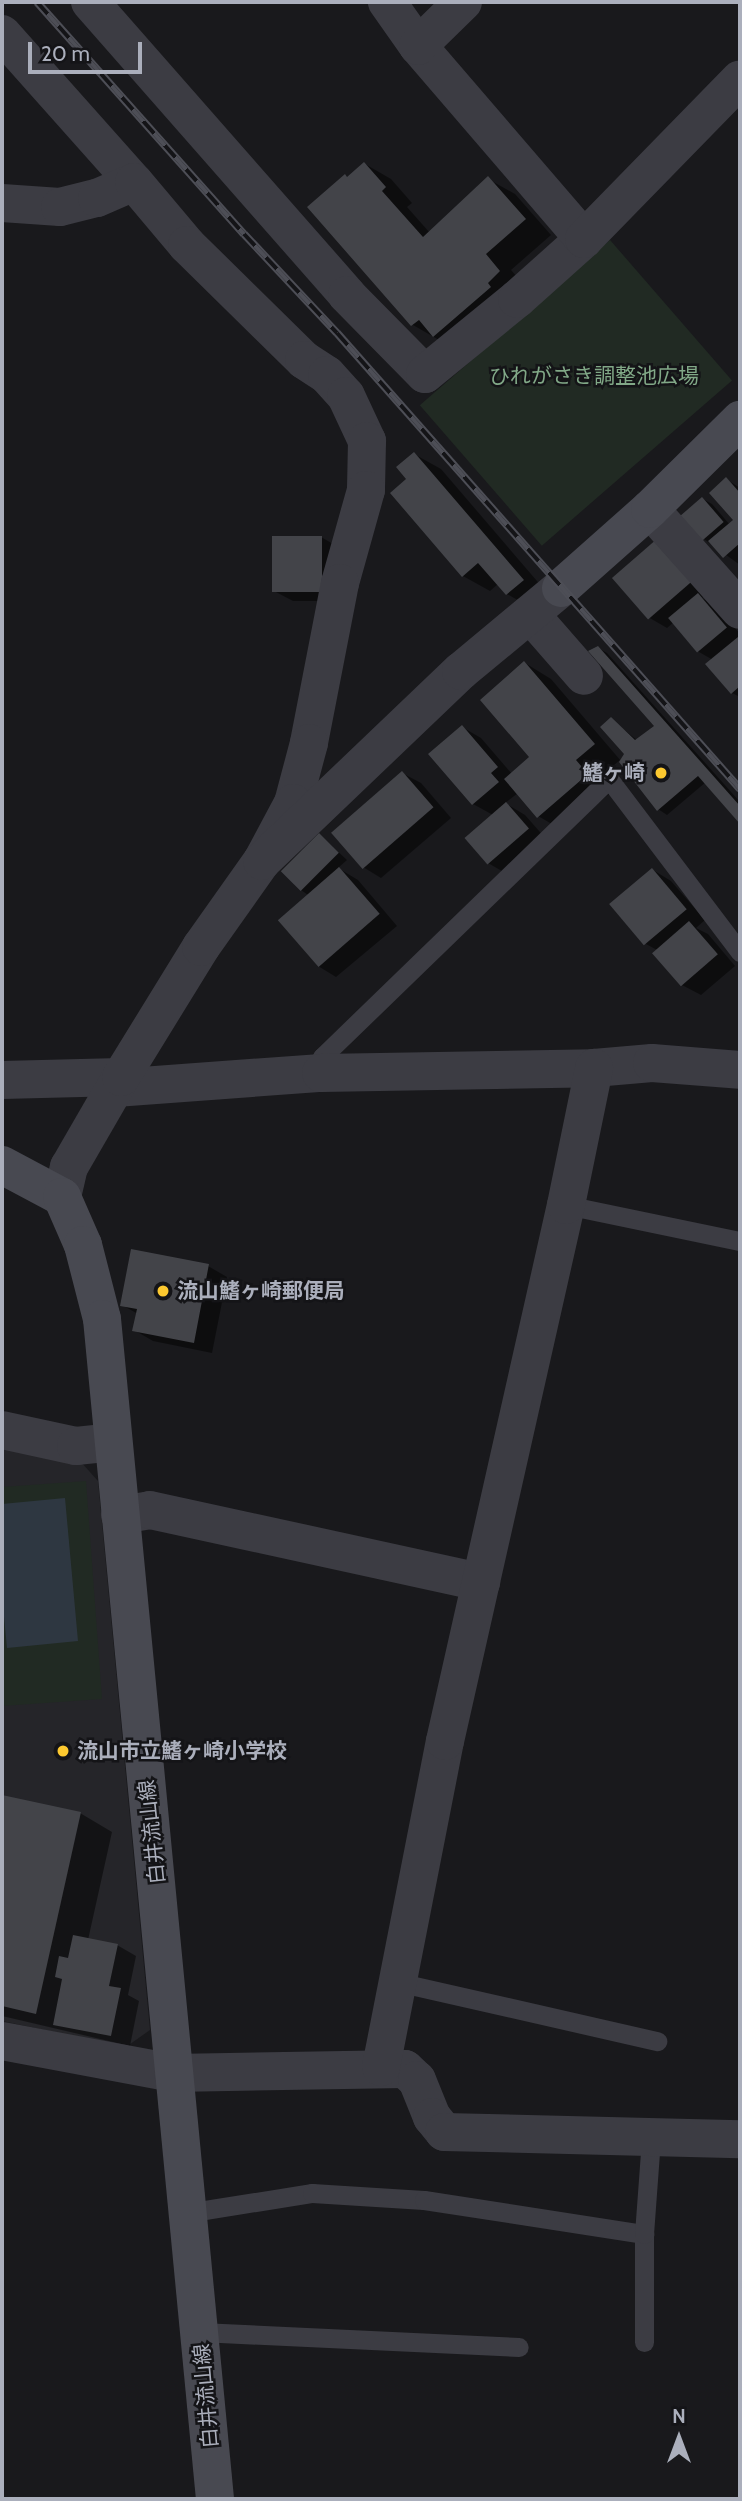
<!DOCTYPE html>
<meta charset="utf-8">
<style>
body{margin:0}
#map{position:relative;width:742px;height:2501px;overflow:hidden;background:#19191c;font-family:Cabin,"Noto Sans JP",sans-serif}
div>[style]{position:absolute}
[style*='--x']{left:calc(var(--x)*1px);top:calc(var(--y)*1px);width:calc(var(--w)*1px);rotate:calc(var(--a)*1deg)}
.built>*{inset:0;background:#252529}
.green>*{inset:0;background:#212a23;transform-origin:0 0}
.water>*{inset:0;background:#2e3741}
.shadow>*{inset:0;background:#0007}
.building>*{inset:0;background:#434449;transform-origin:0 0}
.lane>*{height:19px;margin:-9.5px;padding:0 9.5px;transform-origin:9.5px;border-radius:9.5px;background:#3c3c43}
.street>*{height:38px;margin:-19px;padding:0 19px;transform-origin:19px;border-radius:19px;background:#3c3c43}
.secondary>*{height:38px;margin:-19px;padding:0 19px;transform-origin:19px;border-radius:19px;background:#484951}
.rail>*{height:8px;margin-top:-4px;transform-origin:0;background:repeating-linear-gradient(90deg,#141417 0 16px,#4d4e56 0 32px);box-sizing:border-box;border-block:2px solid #4d4e56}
.dots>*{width:19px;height:19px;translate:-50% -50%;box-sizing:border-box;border:4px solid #141417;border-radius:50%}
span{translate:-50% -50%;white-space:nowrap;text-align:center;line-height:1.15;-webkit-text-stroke:5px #141417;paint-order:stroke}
.park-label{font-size:21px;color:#81a887}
.poi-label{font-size:21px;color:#abafbc;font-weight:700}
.right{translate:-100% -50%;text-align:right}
.left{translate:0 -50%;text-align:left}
.street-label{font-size:21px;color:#abafbc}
.frame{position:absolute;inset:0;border:4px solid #abafbc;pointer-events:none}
.north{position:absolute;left:644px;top:2403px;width:70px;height:70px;-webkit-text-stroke:5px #141417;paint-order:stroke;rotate:0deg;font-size:19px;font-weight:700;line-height:28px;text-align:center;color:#abafbc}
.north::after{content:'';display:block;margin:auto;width:24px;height:32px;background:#abafbc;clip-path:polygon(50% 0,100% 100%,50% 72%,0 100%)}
.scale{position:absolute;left:28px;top:42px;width:114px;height:32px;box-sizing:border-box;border:4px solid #abafbc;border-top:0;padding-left:9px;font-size:21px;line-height:24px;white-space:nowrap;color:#abafbc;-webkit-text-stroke:5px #141417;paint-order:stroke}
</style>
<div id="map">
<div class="built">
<i style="clip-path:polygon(2px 1445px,81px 1462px,98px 1481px,150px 2030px,126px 2047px,2px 2021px)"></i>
</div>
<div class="green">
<i style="left:610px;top:240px;width:186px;height:252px;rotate:49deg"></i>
<i style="clip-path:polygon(86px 1481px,102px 1699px,2px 1706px,2px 1487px)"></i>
</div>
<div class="water">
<i style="clip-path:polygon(65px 1498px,78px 1641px,7px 1648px,2px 1596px,2px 1504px)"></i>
</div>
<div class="shadow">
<i style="clip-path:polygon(365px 164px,391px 179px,412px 203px,407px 207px,430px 233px,488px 179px,515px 194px,551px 235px,511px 270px,526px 287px,439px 340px,413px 325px,349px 178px)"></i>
<i style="clip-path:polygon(414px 454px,441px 469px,549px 595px,533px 609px,507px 594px,498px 584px,490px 591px,463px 576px,408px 479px)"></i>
<i style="clip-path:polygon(726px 479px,740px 488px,740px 565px,704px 539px,703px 499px,712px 504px,730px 525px,735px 520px)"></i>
<i style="clip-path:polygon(321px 537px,340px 548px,340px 601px,293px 601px,274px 591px)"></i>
<i style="clip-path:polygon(659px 540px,711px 590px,702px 598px,717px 606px,740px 634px,740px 697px,732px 693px,713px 660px,699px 652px,674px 622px,667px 628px,648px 617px)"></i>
<i style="clip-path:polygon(598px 648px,607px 653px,740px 802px,740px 821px,706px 782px,667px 815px,658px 809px,620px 760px,601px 776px,614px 790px,564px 831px,538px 816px,518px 793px,505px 803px,525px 815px,547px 840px,507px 874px,488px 863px,493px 815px,473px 804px,462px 727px,481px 738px,512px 774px,532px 758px,525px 663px,551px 679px,621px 761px,626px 754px,611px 719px,638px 741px,656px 726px)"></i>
<i style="clip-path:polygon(402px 773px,421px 783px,451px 818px,381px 878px,363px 867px,332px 832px)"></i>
<i style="clip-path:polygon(320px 835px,347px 860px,338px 868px,358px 880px,397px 926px,336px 977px,318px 966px,308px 895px,301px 890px)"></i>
<i style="clip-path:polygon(653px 870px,671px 881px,705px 920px,696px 928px,708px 934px,735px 966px,701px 995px,682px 985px,657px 950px,646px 944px)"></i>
<i style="clip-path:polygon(208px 1266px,227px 1277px,212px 1353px,153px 1341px,134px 1330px,138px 1314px,122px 1305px)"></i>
<i style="clip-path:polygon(2px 1796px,80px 1813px,112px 1832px,88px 1940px,117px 1945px,136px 1956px,128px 1995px,139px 2001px,130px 2046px,2px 2016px)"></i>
</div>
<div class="building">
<i style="clip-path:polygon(364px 162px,386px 187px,382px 191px,423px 237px,488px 176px,526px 219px,486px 254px,500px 271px,488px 283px,491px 287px,433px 337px,419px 320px,411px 326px,307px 207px,345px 174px,347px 177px)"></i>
<i style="clip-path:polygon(414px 452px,524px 580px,506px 595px,478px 563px,462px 577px,390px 493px,406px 479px,396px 467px)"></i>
<i style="clip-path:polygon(726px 477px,740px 493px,740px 543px,723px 558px,708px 541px,733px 520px,709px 493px)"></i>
<i style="left:702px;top:497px;width:33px;height:29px;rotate:49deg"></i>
<i style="left:272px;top:536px;width:50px;height:56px"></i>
<i style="left:658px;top:538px;width:55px;height:61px;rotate:49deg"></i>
<i style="left:698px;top:593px;width:45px;height:39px;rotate:50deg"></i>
<i style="clip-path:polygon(738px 637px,740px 686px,731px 694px,705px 664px)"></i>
<i style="clip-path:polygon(598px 646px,740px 806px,740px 824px,698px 776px,657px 811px,619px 762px,624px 754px,600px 727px,611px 717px,635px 740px,654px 726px,588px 651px)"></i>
<i style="clip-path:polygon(524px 661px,595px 744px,576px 760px,588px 774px,537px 818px,504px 779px,529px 757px,480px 700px)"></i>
<i style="clip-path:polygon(462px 725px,498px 767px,491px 773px,499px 782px,472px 805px,428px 754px)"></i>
<i style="left:402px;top:771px;width:48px;height:94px;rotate:49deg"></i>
<i style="left:506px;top:802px;width:35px;height:55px;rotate:49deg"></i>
<i style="left:319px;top:833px;width:28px;height:54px;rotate:45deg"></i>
<i style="left:339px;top:867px;width:62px;height:81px;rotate:49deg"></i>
<i style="left:652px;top:868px;width:54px;height:56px;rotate:50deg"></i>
<i style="left:689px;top:921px;width:44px;height:49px;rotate:49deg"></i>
<i style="clip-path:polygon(131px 1249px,209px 1264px,194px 1343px,132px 1331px,137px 1309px,120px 1306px)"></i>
<i style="clip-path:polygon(2px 1795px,81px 1812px,36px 2014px,2px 2006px)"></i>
<i style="clip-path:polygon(73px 1935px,118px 1944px,109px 1986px,121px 1988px,111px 2036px,53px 2025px,62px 1979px,55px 1977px,59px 1956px,68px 1958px)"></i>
</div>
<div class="lane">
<i style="--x:321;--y:1073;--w:16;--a:-86"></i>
<i style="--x:322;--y:1057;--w:400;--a:-44.1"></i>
<i style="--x:609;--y:779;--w:217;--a:52.9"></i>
<i style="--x:566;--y:1205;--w:178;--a:11.7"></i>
<i style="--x:397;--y:1982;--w:267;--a:12.8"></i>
<i style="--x:186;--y:2213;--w:128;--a:-9"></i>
<i style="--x:312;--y:2193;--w:112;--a:3.6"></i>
<i style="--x:424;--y:2200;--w:223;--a:8.8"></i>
<i style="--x:200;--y:2332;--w:319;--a:2.7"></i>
<i style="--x:644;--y:2342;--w:108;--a:-90"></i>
<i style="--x:644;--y:2234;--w:95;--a:-85.8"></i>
</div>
<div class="street">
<i style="--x:90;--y:2;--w:390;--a:48.7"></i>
<i style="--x:347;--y:295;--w:111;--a:45.4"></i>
<i style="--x:425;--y:374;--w:119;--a:-39.2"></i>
<i style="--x:517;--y:299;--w:90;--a:-41.8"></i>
<i style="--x:584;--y:239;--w:255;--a:-130.7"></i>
<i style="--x:418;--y:46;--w:54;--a:-125.2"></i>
<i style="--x:2;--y:34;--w:198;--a:48.3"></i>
<i style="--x:418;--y:46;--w:63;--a:-44.4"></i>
<i style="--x:2;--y:203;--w:58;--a:3.9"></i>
<i style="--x:60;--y:207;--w:38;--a:-14"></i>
<i style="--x:97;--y:198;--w:40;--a:-23.4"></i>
<i style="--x:134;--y:182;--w:82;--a:49.9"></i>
<i style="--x:187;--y:245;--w:164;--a:44.5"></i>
<i style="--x:304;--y:360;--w:27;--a:33"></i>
<i style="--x:327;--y:375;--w:28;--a:48"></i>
<i style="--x:346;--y:396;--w:50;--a:65"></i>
<i style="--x:367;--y:441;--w:49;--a:91.2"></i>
<i style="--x:366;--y:490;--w:97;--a:105.6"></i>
<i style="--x:340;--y:583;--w:163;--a:101"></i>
<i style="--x:309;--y:743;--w:62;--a:104.9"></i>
<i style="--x:293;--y:803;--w:66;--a:118.1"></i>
<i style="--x:584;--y:239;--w:223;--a:-45.7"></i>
<i style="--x:650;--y:509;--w:135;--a:48.3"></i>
<i style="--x:530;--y:614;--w:82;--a:48.9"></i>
<i style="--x:2;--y:1080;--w:119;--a:-1.4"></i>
<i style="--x:115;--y:1088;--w:207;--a:-4.2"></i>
<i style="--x:321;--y:1073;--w:273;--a:-1"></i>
<i style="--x:594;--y:1068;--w:58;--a:-4.9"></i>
<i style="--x:652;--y:1063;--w:88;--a:4.5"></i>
<i style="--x:62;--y:1197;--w:31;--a:-77"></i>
<i style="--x:69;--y:1167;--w:104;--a:-60"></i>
<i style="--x:121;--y:1077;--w:153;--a:-58.4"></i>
<i style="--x:201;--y:947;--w:105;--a:-54.7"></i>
<i style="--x:262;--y:861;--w:275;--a:-43.7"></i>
<i style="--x:461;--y:671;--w:130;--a:-39.7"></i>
<i style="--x:2;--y:1430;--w:76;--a:12.2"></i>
<i style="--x:76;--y:1446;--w:36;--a:-6"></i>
<i style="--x:120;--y:1515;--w:30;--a:-9"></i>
<i style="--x:150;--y:1510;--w:339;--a:12.3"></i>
<i style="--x:2;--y:2041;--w:174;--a:10.6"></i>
<i style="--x:173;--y:2073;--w:232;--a:-1"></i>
<i style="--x:405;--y:2069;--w:16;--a:43"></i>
<i style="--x:417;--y:2080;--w:40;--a:68"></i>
<i style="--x:432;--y:2117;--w:19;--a:51"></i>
<i style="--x:444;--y:2132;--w:296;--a:1.4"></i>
<i style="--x:381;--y:2067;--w:332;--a:-78.9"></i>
<i style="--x:445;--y:1741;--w:549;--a:-77.28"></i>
<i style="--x:566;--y:1205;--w:140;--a:-78.4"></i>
</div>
<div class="secondary">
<i style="--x:561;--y:588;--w:119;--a:-41.6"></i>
<i style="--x:650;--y:509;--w:127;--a:-44.7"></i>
<i style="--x:2;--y:1165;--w:68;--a:28.1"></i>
<i style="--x:62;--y:1197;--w:52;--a:66.4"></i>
<i style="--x:83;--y:1245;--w:76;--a:75.6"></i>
<i style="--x:102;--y:1319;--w:1185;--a:84.53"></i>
</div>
<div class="rail">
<i style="--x:37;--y:2;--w:311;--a:48.3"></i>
<i style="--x:244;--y:234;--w:136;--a:46.8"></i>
<i style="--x:337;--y:333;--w:609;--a:48.53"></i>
</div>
<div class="dots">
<i style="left:661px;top:773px;background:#fdc930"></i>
<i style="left:163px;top:1291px;background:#fdc930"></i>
<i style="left:63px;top:1751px;background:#fdc930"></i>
</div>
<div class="park-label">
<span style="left:594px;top:376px">ひれがさき調整池広場</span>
</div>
<div class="poi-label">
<span class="right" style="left:645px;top:773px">鰭ヶ崎</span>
<span class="left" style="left:177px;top:1291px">流山鰭ヶ崎郵便局</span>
<span class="left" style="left:77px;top:1751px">流山市立鰭ヶ崎小学校</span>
</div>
<div class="street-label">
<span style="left:152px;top:1832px;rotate:-96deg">白井流山線</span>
<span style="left:206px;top:2396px;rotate:-95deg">白井流山線</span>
</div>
<div class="frame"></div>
<div class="north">N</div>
<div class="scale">20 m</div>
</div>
